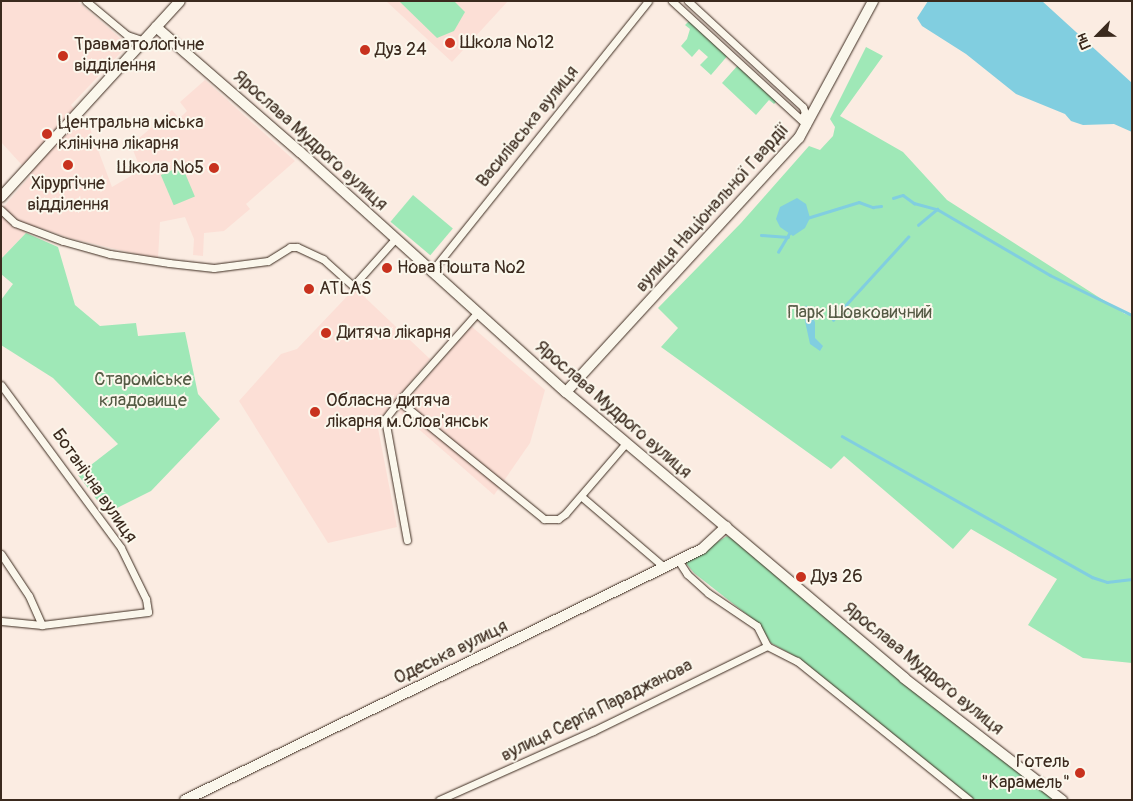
<!DOCTYPE html>
<meta charset="utf-8">
<style>
body{margin:0}
#map{position:relative;width:1133px;height:801px;overflow:hidden;background:#fbece2;font-family:Pangolin,sans-serif}
div>[style]{position:absolute}
[style*='--x']{left:calc(var(--x)*1px);top:calc(var(--y)*1px);width:calc(var(--w)*1px);rotate:calc(var(--a)*1deg)}
.built>*{inset:0;background:#fcdfd6}
.green>*{inset:0;background:#9fe8b7;transform-origin:0 0}
.water>*{inset:0;background:#81cee0}
.stream>*{height:2.5px;margin:-1.25px;padding:0 1.25px;transform-origin:1.25px;border-radius:1.25px;background:#81cee0}
.roads{filter:drop-shadow(0 0 1px #3b2a1e) drop-shadow(0 0 1px #3b2a1e)}
.street>*{height:7px;margin:-3.5px;padding:0 3.5px;transform-origin:3.5px;border-radius:3.5px;background:#fbf7ec}
.secondary>*{height:10px;margin:-5px;padding:0 5px;transform-origin:5px;border-radius:5px;background:#fbf7ec}
.dots>*{width:14px;height:14px;translate:-50% -50%;box-sizing:border-box;border:2px solid #fbf7ec;border-radius:50%}
span{translate:-50% -50%;white-space:nowrap;text-align:center;line-height:1.15;-webkit-text-stroke:4px #fbf7ec;paint-order:stroke}
.poi-label{font-size:18px;color:#3b2a1e}
.left{translate:0 -50%;text-align:left}
.right{translate:-100% -50%;text-align:right}
.street-label{font-size:18px;color:#3b2a1e}
.park-label{font-size:18px;color:#545a44}
.frame{position:absolute;inset:0;border:2px solid #3b2a1e;pointer-events:none}
.north{position:absolute;left:1073px;top:10px;width:50px;height:50px;-webkit-text-stroke:4px #fbf7ec;paint-order:stroke;rotate:247deg;font-size:14px;font-weight:700;line-height:20px;text-align:center;color:#3b2a1e}
.north::after{content:'';display:block;margin:auto;width:18px;height:22px;background:#3b2a1e;clip-path:polygon(50% 0,100% 100%,50% 72%,0 100%)}
</style>
<div id="map">
<div class="built">
<i style="clip-path:polygon(1px 1px,77px 1px,128px 45px,71px 105px,89px 126px,112px 187px,141px 170px,131px 145px,172px 110px,179px 118px,183px 115px,187px 111px,180px 102px,205px 80px,295px 161px,246px 204px,250px 209px,224px 231px,204px 233px,203px 256px,193px 255px,194px 239px,185px 217px,160px 222px,158px 259px,69px 238px,38px 227px,26px 233px,1px 259px,1px 210px,31px 175px,1px 142px)"></i>
<i style="clip-path:polygon(386px 1px,508px 1px,452px 62px)"></i>
<i style="clip-path:polygon(355px 288px,430px 359px,377px 423px,397px 527px,328px 543px,239px 401px,281px 354px,297px 349px)"></i>
<i style="clip-path:polygon(471px 326px,545px 390px,530px 443px,494px 495px,398px 411px)"></i>
</div>
<div class="green">
<i style="clip-path:polygon(399px 1px,454px 1px,465px 12px,454px 31px,437px 38px)"></i>
<i style="clip-path:polygon(691px 19px,729px 54px,711px 75px,700px 65px,708px 57px,699px 49px,692px 57px,681px 46px,687px 39px,690px 29px,685px 25px)"></i>
<i style="clip-path:polygon(866px 47px,883px 56px,840px 116px,903px 152px,947px 200px,1125px 314px,1132px 315px,1132px 663px,1083px 658px,1028px 625px,1057px 579px,971px 529px,953px 549px,844px 456px,831px 469px,661px 347px,678px 328px,658px 308px,741px 223px,809px 146px,820px 150px,833px 136px,835px 127px,830px 119px)"></i>
<i style="clip-path:polygon(739px 64px,778px 100px,774px 104px,769px 100px,756px 115px,722px 83px)"></i>
<i style="left:182px;top:166px;width:33px;height:23px;rotate:67deg"></i>
<i style="left:413px;top:195px;width:52px;height:35px;rotate:40deg"></i>
<i style="clip-path:polygon(26px 233px,58px 247px,75px 305px,100px 326px,136px 323px,138px 336px,185px 332px,198px 394px,220px 419px,151px 491px,107px 513px,78px 475px,118px 444px,53px 378px,1px 345px,1px 300px,13px 284px,1px 274px,1px 259px)"></i>
<i style="clip-path:polygon(727px 536px,735px 540px,1055px 800px,975px 800px,800px 659px,771px 643px,759px 624px,694px 573px,685px 562px)"></i>
</div>
<div class="water">
<i style="clip-path:polygon(928px 1px,1042px 1px,1132px 83px,1132px 132px,1114px 124px,1083px 125px,1071px 121px,1065px 114px,1016px 94px,966px 54px,922px 26px,917px 18px)"></i>
<i style="clip-path:polygon(797px 198px,806px 204px,810px 218px,805px 228px,793px 236px,780px 227px,776px 219px,780px 207px)"></i>
<i style="clip-path:polygon(806px 305px,815px 322px,815px 338px,823px 346px,820px 351px,810px 344px,803px 312px)"></i>
</div>
<div class="stream">
<i style="--x:893;--y:198;--w:10;--a:-17"></i>
<i style="--x:903;--y:195;--w:14;--a:36"></i>
<i style="--x:914;--y:203;--w:24;--a:15"></i>
<i style="--x:937;--y:209;--w:131;--a:30.3"></i>
<i style="--x:1050;--y:275;--w:91;--a:26"></i>
<i style="--x:807;--y:218;--w:54;--a:-17.1"></i>
<i style="--x:859;--y:202;--w:15;--a:20"></i>
<i style="--x:873;--y:207;--w:8;--a:-7"></i>
<i style="--x:918;--y:225;--w:25;--a:-40"></i>
<i style="--x:761;--y:235;--w:27;--a:4"></i>
<i style="--x:778;--y:252;--w:23;--a:-59"></i>
<i style="--x:842;--y:309;--w:98;--a:-47.5"></i>
<i style="--x:833;--y:320;--w:6;--a:-51"></i>
<i style="--x:842;--y:436;--w:287;--a:29.4"></i>
<i style="--x:1092;--y:577;--w:16;--a:18"></i>
<i style="--x:1107;--y:582;--w:25;--a:-7"></i>
</div>
<div class="roads">
<div class="street">
<i style="--x:86;--y:1;--w:53;--a:39.7"></i>
<i style="--x:127;--y:35;--w:18;--a:19"></i>
<i style="--x:672;--y:1;--w:183;--a:42.6"></i>
<i style="--x:688;--y:1;--w:156;--a:42.7"></i>
<i style="--x:803;--y:107;--w:6;--a:72"></i>
<i style="--x:805;--y:113;--w:7;--a:124"></i>
<i style="--x:1;--y:210;--w:19;--a:43"></i>
<i style="--x:15;--y:223;--w:51;--a:20.6"></i>
<i style="--x:63;--y:241;--w:49;--a:15.5"></i>
<i style="--x:110;--y:254;--w:60;--a:8.7"></i>
<i style="--x:169;--y:263;--w:45;--a:6.3"></i>
<i style="--x:214;--y:268;--w:54;--a:-7.4"></i>
<i style="--x:268;--y:261;--w:26;--a:-32"></i>
<i style="--x:290;--y:247;--w:7;--a:0"></i>
<i style="--x:297;--y:247;--w:29;--a:25"></i>
<i style="--x:323;--y:259;--w:40;--a:42"></i>
<i style="--x:353;--y:286;--w:63;--a:-48.2"></i>
<i style="--x:431;--y:272;--w:347;--a:-51.3"></i>
<i style="--x:477;--y:313;--w:118;--a:131.6"></i>
<i style="--x:399;--y:401;--w:187;--a:39.1"></i>
<i style="--x:544;--y:519;--w:14;--a:0"></i>
<i style="--x:558;--y:519;--w:9;--a:-36"></i>
<i style="--x:565;--y:514;--w:94;--a:-49.3"></i>
<i style="--x:1;--y:385;--w:202;--a:53.6"></i>
<i style="--x:121;--y:548;--w:57;--a:63.9"></i>
<i style="--x:146;--y:599;--w:13;--a:81"></i>
<i style="--x:148;--y:612;--w:107;--a:173"></i>
<i style="--x:42;--y:625;--w:41;--a:-174.4"></i>
<i style="--x:399;--y:401;--w:23;--a:128"></i>
<i style="--x:385;--y:419;--w:123;--a:79.7"></i>
<i style="--x:582;--y:497;--w:108;--a:40.5"></i>
<i style="--x:1;--y:554;--w:50;--a:56.3"></i>
<i style="--x:29;--y:596;--w:32;--a:66"></i>
<i style="--x:678;--y:560;--w:17;--a:57"></i>
<i style="--x:687;--y:574;--w:28;--a:42"></i>
<i style="--x:708;--y:593;--w:59;--a:34"></i>
<i style="--x:757;--y:626;--w:22;--a:63"></i>
<i style="--x:767;--y:646;--w:34;--a:27"></i>
<i style="--x:797;--y:661;--w:221;--a:38.9"></i>
<i style="--x:439;--y:800;--w:169;--a:-24.1"></i>
<i style="--x:593;--y:731;--w:194;--a:-26"></i>
</div>
<div class="secondary">
<i style="--x:156;--y:27;--w:191;--a:41"></i>
<i style="--x:300;--y:152;--w:358;--a:42.1"></i>
<i style="--x:566;--y:392;--w:443;--a:40.2"></i>
<i style="--x:904;--y:678;--w:200;--a:37.7"></i>
<i style="--x:1;--y:197;--w:265;--a:-47.6"></i>
<i style="--x:566;--y:392;--w:345;--a:-47.5"></i>
<i style="--x:799;--y:138;--w:156;--a:-61.6"></i>
<i style="--x:185;--y:800;--w:575;--a:-25.9"></i>
<i style="--x:702;--y:549;--w:33;--a:-43"></i>
</div>
</div>
<div class="dots">
<i style="left:450px;top:43px;background:#c8321e"></i>
<i style="left:365px;top:50px;background:#c8321e"></i>
<i style="left:63px;top:56px;background:#c8321e"></i>
<i style="left:47px;top:134px;background:#c8321e"></i>
<i style="left:68px;top:165px;background:#c8321e"></i>
<i style="left:214px;top:168px;background:#c8321e"></i>
<i style="left:387px;top:268px;background:#c8321e"></i>
<i style="left:309px;top:289px;background:#c8321e"></i>
<i style="left:326px;top:333px;background:#c8321e"></i>
<i style="left:315px;top:412px;background:#c8321e"></i>
<i style="left:801px;top:577px;background:#c8321e"></i>
<i style="left:1080px;top:773px;background:#c8321e"></i>
</div>
<div class="poi-label">
<span class="left" style="left:460px;top:43px">Школа №12</span>
<span class="left" style="left:74px;top:56px">Травматологічне<br>відділення</span>
<span class="left" style="left:375px;top:50px">Дуз 24</span>
<span class="left" style="left:58px;top:134px">Центральна міська<br>клінічна лікарня</span>
<span class="right" style="left:204px;top:168px">Школа №5</span>
<span style="left:68px;top:195px">Хірургічне<br>відділення</span>
<span class="left" style="left:397px;top:268px">Нова Пошта №2</span>
<span class="left" style="left:319px;top:289px">ATLAS</span>
<span class="left" style="left:337px;top:333px">Дитяча лікарня</span>
<span class="left" style="left:326px;top:412px">Обласна дитяча<br>лікарня м.Слов'янськ</span>
<span class="left" style="left:811px;top:577px">Дуз 26</span>
<span class="right" style="left:1070px;top:773px">Готель<br>"Карамель"</span>
</div>
<div class="street-label">
<span style="left:528px;top:127px;rotate:-51deg">Василівська вулиця</span>
<span style="left:310px;top:141px;rotate:42deg">Ярослава Мудрого вулиця</span>
<span style="left:713px;top:208px;rotate:-48deg">вулиця Національної Гвардії</span>
<span style="left:613px;top:410px;rotate:41deg">Ярослава Мудрого вулиця</span>
<span style="left:94px;top:486px;rotate:55deg">Ботанічна вулиця</span>
<span style="left:451px;top:653px;rotate:-26deg">Одеська вулиця</span>
<span style="left:923px;top:669px;rotate:39deg">Ярослава Мудрого вулиця</span>
<span style="left:597px;top:711px;rotate:-26deg">вулиця Сергія Параджанова</span>
</div>
<div class="park-label">
<span style="left:860px;top:313px">Парк Шовковичний</span>
<span style="left:143px;top:391px">Староміське<br>кладовище</span>
</div>
<div class="frame"></div>
<div class="north">Пн</div>
</div>
